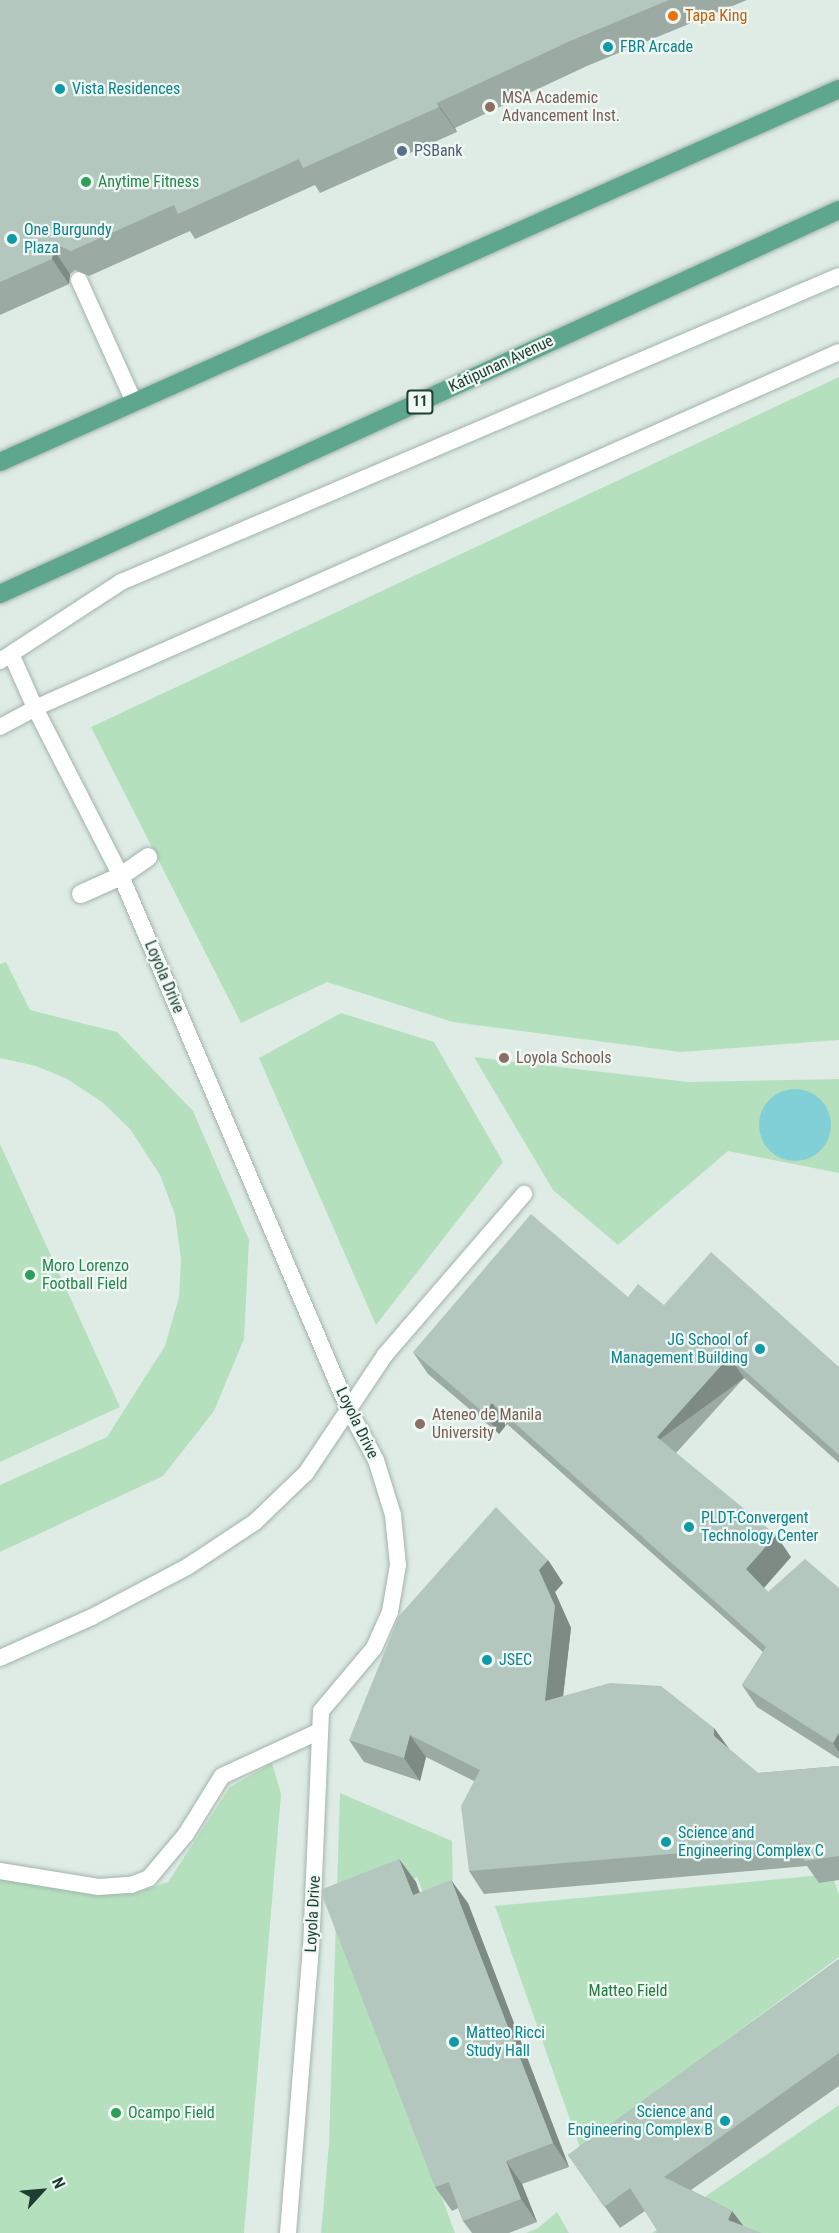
<!DOCTYPE html>
<style>
body{margin:0}
#map{position:relative;width:839px;height:2233px;overflow:hidden;background:#dfece5;font-family:"Roboto Condensed",sans-serif}
div>[style]{position:absolute}
[style*='--x']{left:calc(var(--x)*1px);top:calc(var(--y)*1px);width:calc(var(--w)*1px);rotate:calc(var(--a)*1deg)}
.green>*{inset:0;background:#b5e0be}
.water>*{inset:0;background:#81d0d8}
.round{border-radius:50%}
.roads{filter:drop-shadow(0 0 2px #a1b4ac) drop-shadow(0 0 2px #a1b4ac)}
.lane>*{height:16px;margin:-8px;padding:0 8px;transform-origin:8px;border-radius:8px;background:#fff}
.street>*{height:18px;margin:-9px;padding:0 9px;transform-origin:9px;border-radius:9px;background:#fff}
.primary>*{height:18px;margin:-9px;padding:0 9px;transform-origin:9px;border-radius:9px;background:#5fa68f}
.wall>*{inset:0;background:#9baba3}
.shaded-wall>*{inset:0;background:#7e8b85;transform-origin:0 0}
.building>*{inset:0;background:#b4c7be}
.dots>*{width:16px;height:16px;translate:-50% -50%;box-sizing:border-box;border:3px solid #f0f8f4;border-radius:50%}
span{translate:-50% -50%;white-space:nowrap;text-align:center;line-height:1.15;-webkit-text-stroke:4.5px #f0f8f4;paint-order:stroke}
.shield-label span{padding:2px 4px;background:#f0f8f4;border:2px solid;border-radius:4px;-webkit-text-stroke-width:0}
.shield-label{font-size:15px;color:#1e3e33;font-weight:700}
.food-label{font-size:16px;color:#c56008}
.left{translate:0 -50%;text-align:left}
.culture-label{font-size:16px;color:#0d838f}
.right{translate:-100% -50%;text-align:right}
.education-label{font-size:16px;color:#785e54}
.service-label{font-size:16px;color:#4e5e75}
.leisure-label{font-size:16px;color:#27864d}
.street-label{font-size:16px;color:#1e3e33}
.park-label{font-size:16px;color:#24793f}
.north{position:absolute;left:12px;top:2161px;width:60px;height:60px;-webkit-text-stroke:4px #f0f8f4;paint-order:stroke;rotate:64deg;font-size:16px;font-weight:700;line-height:24px;text-align:center;color:#1e3e33}
.north::after{content:'';display:block;margin:auto;width:21px;height:27px;background:#1e3e33;clip-path:polygon(50% 0,100% 100%,50% 72%,0 100%)}
</style>
<div id="map">
<div class="green">
<i style="clip-path:polygon(839px 377px,839px 1040px,681px 1052px,453px 1022px,327px 982px,241px 1023px,91px 727px)"></i>
<i style="clip-path:polygon(6px 962px,30px 1010px,117px 1032px,193px 1111px,249px 1240px,244px 1339px,214px 1411px,163px 1476px,0 1552px,0 1485px,107px 1437px,165px 1346px,179px 1297px,181px 1260px,175px 1215px,160px 1175px,130px 1129px,102px 1102px,67px 1079px,36px 1066px,0 1058px,0 964px)"></i>
<i style="clip-path:polygon(341px 1013px,434px 1042px,503px 1162px,376px 1325px,259px 1058px)"></i>
<i style="clip-path:polygon(474px 1057px,688px 1082px,839px 1079px,839px 1173px,728px 1151px,618px 1245px,553px 1190px)"></i>
<i style="clip-path:polygon(0 1144px,120px 1407px,0 1462px)"></i>
<i style="clip-path:polygon(272px 1763px,281px 1794px,244px 2233px,0 2233px,0 1870px,132px 1894px,168px 1882px,230px 1787px)"></i>
<i style="clip-path:polygon(340px 1793px,452px 1841px,453px 1904px,431px 1913px,417px 1877px,336px 1913px,455px 2233px,321px 2233px,329px 2144px)"></i>
<i style="clip-path:polygon(832px 1874px,839px 1895px,839px 1957px,580px 2148px,495px 1906px)"></i>
<i style="clip-path:polygon(839px 2105px,839px 2233px,652px 2233px)"></i>
<i style="clip-path:polygon(557px 2212px,569px 2233px,526px 2233px,538px 2228px)"></i>
</div>
<div class="water">
<i class="round" style="left:759px;top:1089px;width:72px;height:72px"></i>
</div>
<div class="roads">
<div class="lane">
<i style="--x:79;--y:280;--w:134;--a:65.7"></i>
<i style="--x:12;--y:656;--w:57;--a:66.1"></i>
<i style="--x:35;--y:708;--w:189;--a:62.9"></i>
<i style="--x:121;--y:876;--w:578;--a:66.89"></i>
<i style="--x:348;--y:1408;--w:59;--a:61.7"></i>
<i style="--x:376;--y:1460;--w:58;--a:72.8"></i>
<i style="--x:393;--y:1515;--w:50;--a:84.3"></i>
<i style="--x:398;--y:1565;--w:48;--a:99.7"></i>
<i style="--x:390;--y:1612;--w:39;--a:114"></i>
<i style="--x:374;--y:1648;--w:82;--a:130.1"></i>
<i style="--x:321;--y:1711;--w:236;--a:92.4"></i>
<i style="--x:311;--y:1947;--w:287;--a:94.6"></i>
<i style="--x:0;--y:661;--w:145;--a:-33.1"></i>
<i style="--x:121;--y:582;--w:780;--a:-23.08"></i>
<i style="--x:0;--y:727;--w:40;--a:-28"></i>
<i style="--x:35;--y:708;--w:879;--a:-23.88"></i>
<i style="--x:0;--y:1658;--w:101;--a:-24"></i>
<i style="--x:92;--y:1617;--w:107;--a:-27.8"></i>
<i style="--x:187;--y:1567;--w:82;--a:-33.5"></i>
<i style="--x:255;--y:1522;--w:71;--a:-43.9"></i>
<i style="--x:306;--y:1473;--w:142;--a:-56.2"></i>
<i style="--x:385;--y:1355;--w:213;--a:-49.2"></i>
<i style="--x:0;--y:1871;--w:100;--a:9.2"></i>
<i style="--x:99;--y:1887;--w:32;--a:-4"></i>
<i style="--x:131;--y:1885;--w:19;--a:-21"></i>
<i style="--x:149;--y:1878;--w:57;--a:-49.9"></i>
<i style="--x:186;--y:1834;--w:68;--a:-58.2"></i>
<i style="--x:222;--y:1776;--w:108;--a:-24.7"></i>
</div>
<div class="street">
<i style="--x:81;--y:894;--w:44;--a:-24.2"></i>
<i style="--x:121;--y:876;--w:33;--a:-35"></i>
</div>
<div class="primary">
<i style="--x:0;--y:462;--w:918;--a:-23.97"></i>
<i style="--x:0;--y:594;--w:923;--a:-24.59"></i>
</div>
</div>
<div class="wall">
<i style="clip-path:polygon(0 0,747px 0,587px 66px,455px 128px,457px 132px,320px 193px,315px 185px,195px 239px,190px 231px,89px 276px,75px 270px,70px 274px,69px 284px,0 315px)"></i>
<i style="clip-path:polygon(628px 1297px,664px 1305px,839px 1367px,839px 1463px,744px 1378px,676px 1453px,791px 1557px,764px 1588px,768px 1592px,839px 1588px,839px 1759px,757px 1707px,742px 1685px,763px 1652px,507px 1424px,499px 1434px,428px 1374px,413px 1352px)"></i>
<i style="clip-path:polygon(548px 1560px,563px 1583px,555px 1592px,571px 1628px,563px 1696px,714px 1728px,729px 1749px,758px 1773px,839px 1766px,839px 1880px,819px 1883px,807px 1866px,484px 1894px,469px 1871px,474px 1781px,426px 1757px,420px 1781px,364px 1762px,349px 1740px)"></i>
<i style="clip-path:polygon(399px 1859px,416px 1882px,419px 1892px,468px 1903px,569px 2167px,522px 2184px,537px 2222px,509px 2233px,472px 2233px,463px 2221px,458px 2208px,452px 2211px,435px 2187px)"></i>
<i style="clip-path:polygon(839px 1959px,839px 2086px,691px 2190px,732px 2211px,743px 2226px,657px 2230px,645px 2211px,620px 2228px,568px 2155px)"></i>
</div>
<div class="shaded-wall">
<i style="clip-path:polygon(437px 103px,455px 128px,457px 132px,439px 107px)"></i>
<i style="clip-path:polygon(53px 249px,70px 274px,69px 284px,52px 259px)"></i>
<i style="left:729px;top:1357px;width:26px;height:108px;rotate:54deg"></i>
<i style="clip-path:polygon(492px 1403px,507px 1424px,499px 1434px,484px 1413px)"></i>
<i style="clip-path:polygon(776px 1535px,791px 1557px,761px 1591px,746px 1569px)"></i>
<i style="clip-path:polygon(548px 1560px,563px 1583px,555px 1592px,571px 1628px,560px 1723px,545px 1701px,539px 1570px)"></i>
<i style="clip-path:polygon(714px 1728px,730px 1750px,714px 1736px)"></i>
<i style="clip-path:polygon(839px 1733px,839px 1752px,833px 1743px)"></i>
<i style="clip-path:polygon(410px 1735px,426px 1757px,420px 1781px,404px 1758px)"></i>
<i style="clip-path:polygon(399px 1859px,416px 1882px,429px 1918px,413px 1895px)"></i>
<i style="clip-path:polygon(451px 1880px,468px 1903px,569px 2167px,553px 2143px)"></i>
<i style="clip-path:polygon(506px 2161px,522px 2184px,537px 2222px,521px 2199px)"></i>
<i style="clip-path:polygon(732px 2211px,748px 2232px,728px 2220px)"></i>
</div>
<div class="building">
<i style="clip-path:polygon(0 0,669px 0,570px 41px,437px 103px,439px 107px,303px 168px,299px 159px,178px 214px,174px 205px,71px 251px,58px 245px,53px 249px,52px 259px,0 282px)"></i>
<i style="clip-path:polygon(531px 1214px,628px 1297px,638px 1284px,664px 1305px,711px 1252px,839px 1367px,839px 1455px,729px 1357px,657px 1437px,776px 1535px,746px 1569px,768px 1592px,805px 1559px,839px 1588px,839px 1733px,833px 1743px,742px 1685px,766px 1647px,492px 1403px,484px 1413px,413px 1352px)"></i>
<i style="clip-path:polygon(496px 1507px,548px 1560px,539px 1570px,555px 1606px,545px 1701px,610px 1683px,661px 1686px,714px 1728px,714px 1736px,758px 1773px,839px 1766px,839px 1856px,804px 1861px,801px 1843px,469px 1871px,461px 1806px,480px 1770px,410px 1735px,404px 1758px,349px 1740px,399px 1616px)"></i>
<i style="clip-path:polygon(399px 1859px,413px 1895px,451px 1880px,553px 2143px,506px 2161px,521px 2199px,463px 2221px,449px 2182px,435px 2187px,320px 1890px)"></i>
<i style="clip-path:polygon(839px 1959px,839px 2053px,664px 2177px,732px 2211px,728px 2220px,762px 2233px,656px 2233px,657px 2230px,630px 2188px,604px 2207px,568px 2155px)"></i>
</div>
<div class="dots">
<i style="left:673px;top:16px;background:#e8710a"></i>
<i style="left:608px;top:47px;background:#0f9aa8"></i>
<i style="left:60px;top:89px;background:#0f9aa8"></i>
<i style="left:490px;top:107px;background:#8d6e63"></i>
<i style="left:402px;top:151px;background:#5c6f8a"></i>
<i style="left:86px;top:182px;background:#2e9e5b"></i>
<i style="left:12px;top:239px;background:#0f9aa8"></i>
<i style="left:504px;top:1058px;background:#8d6e63"></i>
<i style="left:30px;top:1275px;background:#2e9e5b"></i>
<i style="left:760px;top:1349px;background:#0f9aa8"></i>
<i style="left:420px;top:1424px;background:#8d6e63"></i>
<i style="left:689px;top:1527px;background:#0f9aa8"></i>
<i style="left:487px;top:1660px;background:#0f9aa8"></i>
<i style="left:666px;top:1842px;background:#0f9aa8"></i>
<i style="left:454px;top:2042px;background:#0f9aa8"></i>
<i style="left:116px;top:2113px;background:#2e9e5b"></i>
<i style="left:725px;top:2121px;background:#0f9aa8"></i>
</div>
<div class="shield-label">
<span style="left:420px;top:402px">11</span>
</div>
<div class="food-label">
<span class="left" style="left:685px;top:16px">Tapa King</span>
</div>
<div class="culture-label">
<span class="left" style="left:620px;top:47px">FBR Arcade</span>
<span class="left" style="left:72px;top:89px">Vista Residences</span>
<span class="left" style="left:24px;top:239px">One Burgundy<br>Plaza</span>
<span class="right" style="left:748px;top:1349px">JG School of<br>Management Building</span>
<span class="left" style="left:701px;top:1527px">PLDT-Convergent<br>Technology Center</span>
<span class="left" style="left:499px;top:1660px">JSEC</span>
<span class="left" style="left:678px;top:1842px">Science and<br>Engineering Complex C</span>
<span class="left" style="left:466px;top:2042px">Matteo Ricci<br>Study Hall</span>
<span class="right" style="left:713px;top:2121px">Science and<br>Engineering Complex B</span>
</div>
<div class="education-label">
<span class="left" style="left:502px;top:107px">MSA Academic<br>Advancement Inst.</span>
<span class="left" style="left:516px;top:1058px">Loyola Schools</span>
<span class="left" style="left:432px;top:1424px">Ateneo de Manila<br>University</span>
</div>
<div class="service-label">
<span class="left" style="left:414px;top:151px">PSBank</span>
</div>
<div class="leisure-label">
<span class="left" style="left:98px;top:182px">Anytime Fitness</span>
<span class="left" style="left:42px;top:1275px">Moro Lorenzo<br>Football Field</span>
<span class="left" style="left:128px;top:2113px">Ocampo Field</span>
</div>
<div class="street-label">
<span style="left:501px;top:364px;rotate:-25deg">Katipunan Avenue</span>
<span style="left:164px;top:977px;rotate:67deg">Loyola Drive</span>
<span style="left:357px;top:1423px;rotate:64deg">Loyola Drive</span>
<span style="left:313px;top:1914px;rotate:-87deg">Loyola Drive</span>
</div>
<div class="park-label">
<span style="left:628px;top:1991px">Matteo Field</span>
</div>
<div class="north">N</div>
</div>
